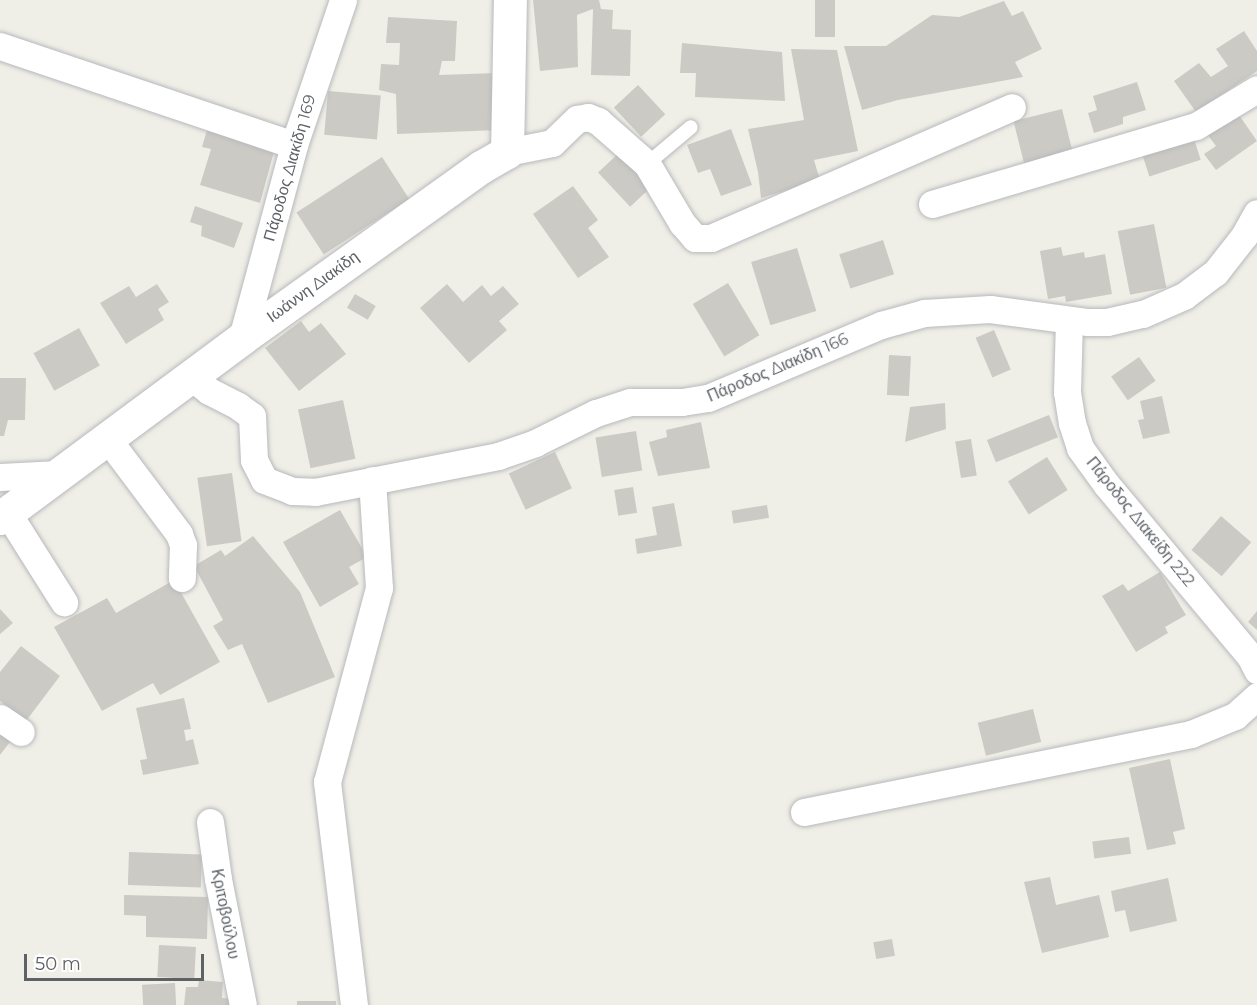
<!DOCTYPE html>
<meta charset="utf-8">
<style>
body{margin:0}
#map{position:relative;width:1257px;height:1005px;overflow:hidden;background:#f0efe7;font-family:Montserrat,sans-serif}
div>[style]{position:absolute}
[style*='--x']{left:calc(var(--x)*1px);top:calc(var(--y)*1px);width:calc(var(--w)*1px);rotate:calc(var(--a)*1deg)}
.building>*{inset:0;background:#cccac4;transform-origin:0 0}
.roads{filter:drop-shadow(0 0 2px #b7b9bd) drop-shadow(0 0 2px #b7b9bd)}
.lane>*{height:14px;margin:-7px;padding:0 7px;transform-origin:7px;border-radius:7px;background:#fff}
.street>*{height:27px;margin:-13.5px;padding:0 13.5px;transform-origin:13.5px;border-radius:13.5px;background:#fff}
.secondary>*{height:33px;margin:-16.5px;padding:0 16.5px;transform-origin:16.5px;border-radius:16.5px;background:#fff}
span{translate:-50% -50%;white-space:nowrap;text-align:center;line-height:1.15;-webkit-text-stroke:5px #fff;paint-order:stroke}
.street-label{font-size:16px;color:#5e6267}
.scale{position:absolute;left:24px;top:954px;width:180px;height:27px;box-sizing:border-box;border:3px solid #5e6267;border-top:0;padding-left:8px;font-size:18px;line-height:21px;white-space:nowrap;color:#5e6267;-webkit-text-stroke:4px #fff;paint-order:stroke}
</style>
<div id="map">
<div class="building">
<i style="clip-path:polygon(533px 0,599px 0,601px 9px,613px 10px,612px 29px,631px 30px,630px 76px,591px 75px,593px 9px,577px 15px,578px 67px,540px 71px)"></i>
<i style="left:815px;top:0;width:20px;height:37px"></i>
<i style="clip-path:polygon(1004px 1px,1012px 16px,1023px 11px,1042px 49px,1015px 62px,1023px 77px,898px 100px,862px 110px,844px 46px,886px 46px,932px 15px,959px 17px)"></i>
<i style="clip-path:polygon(388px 17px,457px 21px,455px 61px,442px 61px,439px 75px,497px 73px,499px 130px,397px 134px,396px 94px,379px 90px,381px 64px,399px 65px,400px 43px,386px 43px)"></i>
<i style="clip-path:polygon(1244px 31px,1257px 51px,1257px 71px,1196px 112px,1174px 81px,1199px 63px,1211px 77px,1228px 66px,1216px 49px)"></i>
<i style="clip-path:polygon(682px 43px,782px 52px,785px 101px,695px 97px,696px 73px,680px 73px)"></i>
<i style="clip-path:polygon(791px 49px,837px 50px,858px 151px,814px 160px,820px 180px,761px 198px,758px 172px,748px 129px,804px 120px)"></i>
<i style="clip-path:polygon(1137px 82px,1146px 110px,1123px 117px,1123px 124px,1094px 133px,1088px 113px,1097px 110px,1093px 96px)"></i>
<i style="left:638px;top:85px;width:40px;height:33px;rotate:47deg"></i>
<i style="left:328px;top:91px;width:53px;height:44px;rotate:5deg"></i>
<i style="left:1062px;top:109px;width:45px;height:50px;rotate:76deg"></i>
<i style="clip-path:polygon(1237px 112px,1257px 141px,1216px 170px,1204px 154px,1216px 146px,1207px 134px)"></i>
<i style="clip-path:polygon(209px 123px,276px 144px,260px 203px,200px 185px,211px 149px,202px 147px)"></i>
<i style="clip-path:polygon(731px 129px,752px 185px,721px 196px,710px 169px,698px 173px,687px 145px)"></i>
<i style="left:1193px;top:136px;width:25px;height:54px;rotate:72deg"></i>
<i style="left:620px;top:152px;width:47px;height:30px;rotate:47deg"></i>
<i style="left:382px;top:157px;width:50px;height:102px;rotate:57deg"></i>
<i style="clip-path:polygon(573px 186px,598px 220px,588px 228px,609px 257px,578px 278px,533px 214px)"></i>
<i style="clip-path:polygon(195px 206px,243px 223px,234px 248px,201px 236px,202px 226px,190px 222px)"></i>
<i style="left:1154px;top:224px;width:65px;height:37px;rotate:79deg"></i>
<i style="left:883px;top:240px;width:36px;height:46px;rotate:72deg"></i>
<i style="clip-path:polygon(1061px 247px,1063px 256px,1084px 252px,1085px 258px,1105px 254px,1112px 294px,1066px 302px,1065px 296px,1048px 299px,1040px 251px)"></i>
<i style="left:797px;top:248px;width:66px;height:48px;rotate:73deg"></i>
<i style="left:728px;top:283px;width:61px;height:41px;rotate:59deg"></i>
<i style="clip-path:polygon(157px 284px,169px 302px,158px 309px,164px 320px,126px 344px,100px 303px,129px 286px,136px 297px)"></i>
<i style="clip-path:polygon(447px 284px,463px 302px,482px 285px,491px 296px,503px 286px,519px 304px,499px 321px,507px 330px,469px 363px,420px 308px)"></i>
<i style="left:355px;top:294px;width:24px;height:16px;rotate:30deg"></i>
<i style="clip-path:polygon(301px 321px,309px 332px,321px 323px,346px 354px,299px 391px,265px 348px)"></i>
<i style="left:79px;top:328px;width:43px;height:52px;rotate:61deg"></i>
<i style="left:994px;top:330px;width:43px;height:20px;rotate:67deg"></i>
<i style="left:889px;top:355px;width:22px;height:40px;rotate:3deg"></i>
<i style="left:1139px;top:357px;width:29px;height:34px;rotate:55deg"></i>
<i style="clip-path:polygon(0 378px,26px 378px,25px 420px,8px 420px,4px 436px,0 436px)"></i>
<i style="clip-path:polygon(1162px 396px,1170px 433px,1143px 439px,1138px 420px,1144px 419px,1140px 401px)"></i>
<i style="left:343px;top:400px;width:60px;height:46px;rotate:78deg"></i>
<i style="clip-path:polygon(945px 403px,946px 429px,905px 442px,910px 407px)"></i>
<i style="left:1049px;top:415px;width:24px;height:67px;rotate:68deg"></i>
<i style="clip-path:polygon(701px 422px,710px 468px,658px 476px,649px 442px,667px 437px,666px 430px)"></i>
<i style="left:636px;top:431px;width:40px;height:41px;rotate:81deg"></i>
<i style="left:971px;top:439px;width:37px;height:16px;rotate:81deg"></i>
<i style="left:555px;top:452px;width:40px;height:51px;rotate:65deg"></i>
<i style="left:1047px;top:457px;width:39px;height:46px;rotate:58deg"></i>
<i style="left:232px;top:473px;width:69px;height:35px;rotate:82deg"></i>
<i style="left:633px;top:487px;width:26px;height:19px;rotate:81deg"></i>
<i style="clip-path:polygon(674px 503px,682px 546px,637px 554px,635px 539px,657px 535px,652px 507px)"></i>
<i style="left:767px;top:505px;width:13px;height:36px;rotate:81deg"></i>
<i style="clip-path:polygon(340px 510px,367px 557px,349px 567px,359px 584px,320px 607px,283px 542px)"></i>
<i style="left:1221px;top:516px;width:40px;height:45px;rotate:41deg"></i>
<i style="clip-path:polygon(253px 536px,300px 592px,335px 677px,268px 703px,242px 644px,228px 650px,213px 626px,223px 620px,194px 566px,221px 550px,225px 556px)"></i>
<i style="clip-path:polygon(1160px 572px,1186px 615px,1165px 627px,1168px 633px,1136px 652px,1102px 596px,1123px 584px,1128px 591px)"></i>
<i style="clip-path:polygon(174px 580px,220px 662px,160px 695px,153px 683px,102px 711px,54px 627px,107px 598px,116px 613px)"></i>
<i style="clip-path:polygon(0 609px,13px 623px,0 634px)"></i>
<i style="clip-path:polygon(1257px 611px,1257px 630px,1248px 622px)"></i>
<i style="clip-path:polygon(21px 646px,60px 676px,26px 721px,0 701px,0 672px)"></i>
<i style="clip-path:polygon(184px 698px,191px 729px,184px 730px,186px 741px,193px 739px,199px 764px,143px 775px,140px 760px,147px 759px,136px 708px)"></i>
<i style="left:1033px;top:709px;width:34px;height:57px;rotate:76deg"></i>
<i style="clip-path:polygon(0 734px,10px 742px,0 755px)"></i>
<i style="clip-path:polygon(1170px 759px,1185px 829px,1173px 832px,1176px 844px,1147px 850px,1129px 768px)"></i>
<i style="left:1129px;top:837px;width:17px;height:37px;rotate:83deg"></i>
<i style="left:129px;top:852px;width:73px;height:33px;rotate:2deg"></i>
<i style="clip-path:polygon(1050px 877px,1056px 905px,1099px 895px,1109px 937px,1042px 953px,1024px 882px)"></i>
<i style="clip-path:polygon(1168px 878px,1177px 921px,1130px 932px,1125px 910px,1115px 912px,1111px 891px)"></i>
<i style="clip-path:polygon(124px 895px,208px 897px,207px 939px,146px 937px,146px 916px,124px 915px)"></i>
<i style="left:892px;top:939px;width:17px;height:19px;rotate:80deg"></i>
<i style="left:159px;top:945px;width:37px;height:32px;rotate:3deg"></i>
<i style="clip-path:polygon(199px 980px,223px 982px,222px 998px,234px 999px,233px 1005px,184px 1005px,186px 987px,198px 987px)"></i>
<i style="left:175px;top:983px;width:22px;height:33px;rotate:87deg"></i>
<i style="left:297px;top:1001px;width:39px;height:4px"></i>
</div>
<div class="roads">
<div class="lane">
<i style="--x:647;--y:164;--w:57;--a:-40.1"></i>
</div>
<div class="street">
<i style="--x:0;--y:46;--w:310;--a:18.6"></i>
<i style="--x:507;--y:152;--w:46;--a:-11.3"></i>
<i style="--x:552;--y:143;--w:35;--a:-44"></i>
<i style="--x:577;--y:119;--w:11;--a:-10"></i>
<i style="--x:588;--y:117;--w:11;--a:22"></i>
<i style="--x:598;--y:121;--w:65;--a:41.3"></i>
<i style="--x:647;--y:164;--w:69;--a:59.3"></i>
<i style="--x:682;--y:223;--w:20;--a:49"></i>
<i style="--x:695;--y:238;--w:16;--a:0"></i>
<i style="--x:711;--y:238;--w:328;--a:-23.5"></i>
<i style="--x:932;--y:204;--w:275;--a:-16.5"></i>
<i style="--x:1196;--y:126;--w:71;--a:-31.2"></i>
<i style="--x:1069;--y:320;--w:72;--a:91.6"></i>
<i style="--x:1067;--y:392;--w:31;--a:81"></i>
<i style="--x:1072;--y:423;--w:26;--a:72"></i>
<i style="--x:1080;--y:448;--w:44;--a:54.2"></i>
<i style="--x:1106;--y:484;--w:224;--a:50.1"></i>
<i style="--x:1250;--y:656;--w:16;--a:63"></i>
<i style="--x:242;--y:338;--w:200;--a:-74.9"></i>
<i style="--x:294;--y:145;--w:153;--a:-71.3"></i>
<i style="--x:190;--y:376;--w:24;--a:38"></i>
<i style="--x:209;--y:391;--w:33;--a:27"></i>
<i style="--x:238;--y:406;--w:17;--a:36"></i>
<i style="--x:252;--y:416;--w:44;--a:87.4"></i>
<i style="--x:254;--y:460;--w:22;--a:63"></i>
<i style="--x:264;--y:480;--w:30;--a:21"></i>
<i style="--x:292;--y:491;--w:23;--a:2"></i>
<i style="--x:315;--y:492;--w:187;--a:-11.1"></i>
<i style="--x:498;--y:456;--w:39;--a:-19"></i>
<i style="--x:535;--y:443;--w:68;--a:-26.2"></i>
<i style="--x:596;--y:413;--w:36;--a:-18"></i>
<i style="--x:630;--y:402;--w:52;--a:0"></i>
<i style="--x:682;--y:402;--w:26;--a:-9"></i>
<i style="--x:708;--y:398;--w:188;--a:-22.9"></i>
<i style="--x:881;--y:325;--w:45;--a:-15.6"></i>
<i style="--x:924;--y:313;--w:66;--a:-3.5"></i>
<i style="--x:990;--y:309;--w:99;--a:7.6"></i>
<i style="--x:1088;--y:322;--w:19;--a:0"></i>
<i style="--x:1107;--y:322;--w:37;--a:-13"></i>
<i style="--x:1143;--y:314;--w:45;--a:-23.7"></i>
<i style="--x:1184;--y:296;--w:39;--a:-37"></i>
<i style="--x:1215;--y:273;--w:47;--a:-51.9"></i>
<i style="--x:1244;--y:236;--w:26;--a:-61"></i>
<i style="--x:107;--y:438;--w:120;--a:53.1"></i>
<i style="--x:179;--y:534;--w:12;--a:70"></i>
<i style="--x:183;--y:545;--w:33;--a:92"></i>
<i style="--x:0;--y:477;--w:59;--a:-2.9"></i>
<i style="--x:7;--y:512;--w:107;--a:57.7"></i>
<i style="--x:0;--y:718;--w:25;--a:34"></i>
<i style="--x:804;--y:812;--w:395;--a:-11.4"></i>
<i style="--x:1191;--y:734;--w:48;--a:-22.2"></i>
<i style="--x:1235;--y:716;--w:30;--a:-42"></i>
<i style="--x:210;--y:822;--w:58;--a:82"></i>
<i style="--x:218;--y:879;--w:128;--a:78.8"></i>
<i style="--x:354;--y:1005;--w:225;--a:-96.9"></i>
<i style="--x:327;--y:782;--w:201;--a:-75"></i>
<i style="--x:379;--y:588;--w:108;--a:-93.7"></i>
</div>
<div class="secondary">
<i style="--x:0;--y:518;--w:302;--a:-36.6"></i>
<i style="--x:242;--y:338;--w:294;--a:-35.6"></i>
<i style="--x:481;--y:167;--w:30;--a:-30"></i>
<i style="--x:507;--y:152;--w:152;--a:-88.9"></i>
</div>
</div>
<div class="street-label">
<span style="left:290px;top:168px;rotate:-74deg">Πάροδος Διακίδη 169</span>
<span style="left:313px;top:287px;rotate:-36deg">Ιωάννη Διακίδη</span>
<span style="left:778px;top:368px;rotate:-23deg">Πάροδος Διακίδη 166</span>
<span style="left:1140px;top:522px;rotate:51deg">Πάροδος Διακείδη 222</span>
<span style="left:225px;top:914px;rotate:79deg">Κριτοβούλου</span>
</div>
<div class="scale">50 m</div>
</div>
